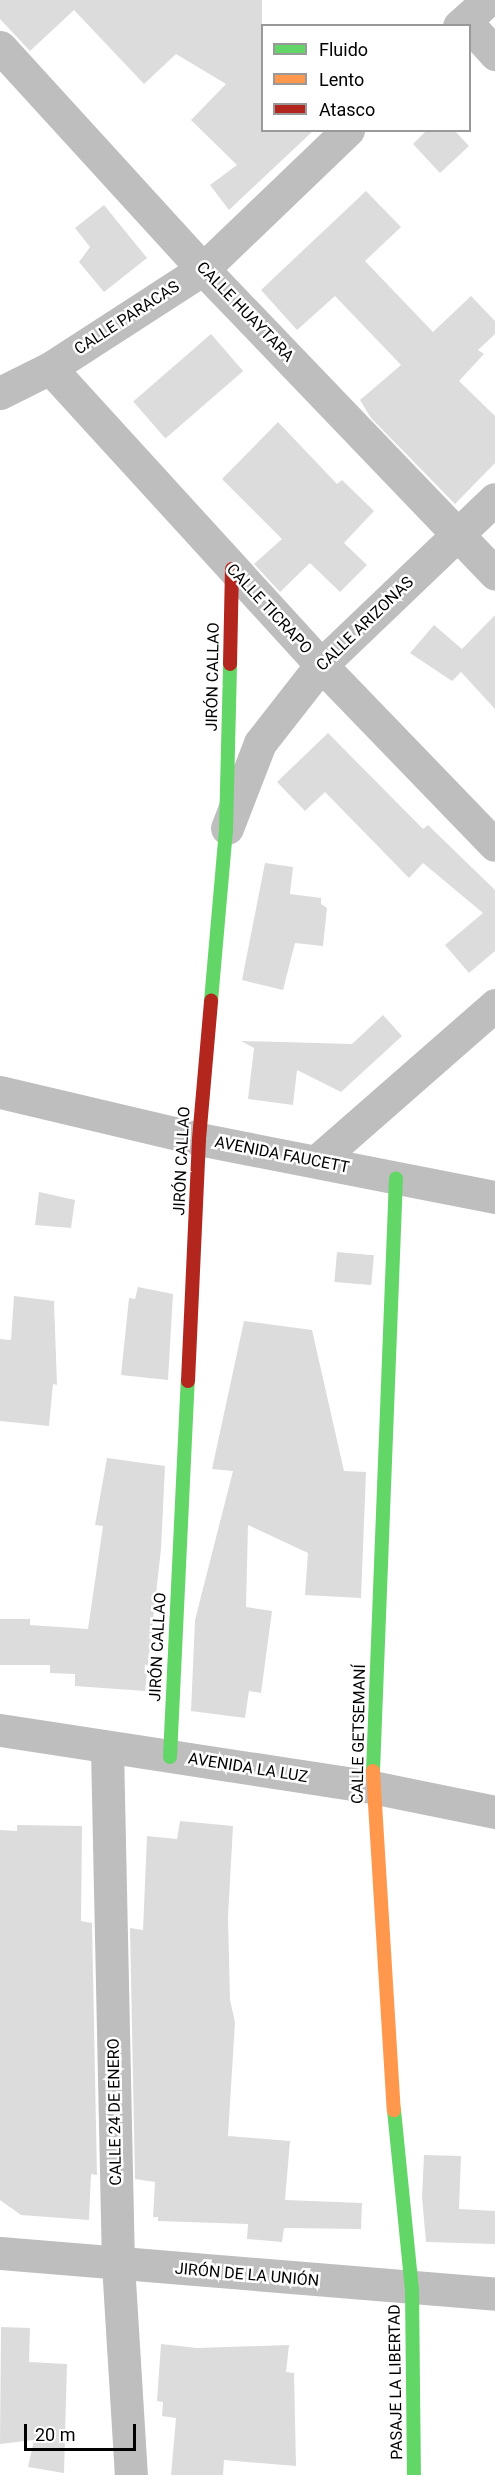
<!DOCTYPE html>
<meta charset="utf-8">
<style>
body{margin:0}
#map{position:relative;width:495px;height:2475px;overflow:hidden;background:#fff;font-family:Roboto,sans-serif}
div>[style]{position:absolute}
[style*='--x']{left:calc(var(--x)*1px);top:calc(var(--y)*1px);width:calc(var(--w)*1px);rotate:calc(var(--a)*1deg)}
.building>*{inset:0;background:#dcdcdc;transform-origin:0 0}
.street>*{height:33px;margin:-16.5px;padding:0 16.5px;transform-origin:16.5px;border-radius:16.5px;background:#bebebe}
.fast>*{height:14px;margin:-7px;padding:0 7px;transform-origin:7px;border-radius:7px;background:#63d668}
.slow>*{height:14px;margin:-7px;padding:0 7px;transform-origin:7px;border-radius:7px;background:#ff974d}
.jam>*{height:14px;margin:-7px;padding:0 7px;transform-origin:7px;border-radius:7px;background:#b3261e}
span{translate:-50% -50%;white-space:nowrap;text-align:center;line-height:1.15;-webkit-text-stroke:5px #fff;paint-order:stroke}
.street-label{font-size:16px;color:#000}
.legend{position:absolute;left:261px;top:24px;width:210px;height:108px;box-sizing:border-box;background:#fff;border:2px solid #999;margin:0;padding:8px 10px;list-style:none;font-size:18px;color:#000}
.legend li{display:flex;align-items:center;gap:12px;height:30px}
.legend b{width:30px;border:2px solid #999}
.scale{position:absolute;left:24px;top:2424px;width:112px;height:27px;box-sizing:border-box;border:3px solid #000;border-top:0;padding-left:8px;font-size:18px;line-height:21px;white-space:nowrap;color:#000;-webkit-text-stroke:4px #fff;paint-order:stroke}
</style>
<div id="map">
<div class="building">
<i style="clip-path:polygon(0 0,262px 0,262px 130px,314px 130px,229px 210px,210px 185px,237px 165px,191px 120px,226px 84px,176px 54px,144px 84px,74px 10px,30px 51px,0 19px)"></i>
<i style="clip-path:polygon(427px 130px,454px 130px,469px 146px,440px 173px,413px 144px)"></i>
<i style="clip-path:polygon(366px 191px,401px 227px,365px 261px,433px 332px,471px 296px,495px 321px,495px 334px,478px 350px,484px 354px,459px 381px,495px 416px,495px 463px,455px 504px,371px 418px,360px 400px,401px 365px,335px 296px,297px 330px,261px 290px)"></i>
<i style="clip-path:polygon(104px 205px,147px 258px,104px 292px,79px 262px,90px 247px,75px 228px)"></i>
<i style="left:211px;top:334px;width:49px;height:103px;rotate:49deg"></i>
<i style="clip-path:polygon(278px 422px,337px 484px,342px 480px,374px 511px,344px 543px,367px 565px,340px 592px,310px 563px,280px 592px,254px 564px,282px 539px,222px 479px)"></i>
<i style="clip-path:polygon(495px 615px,495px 709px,461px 672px,452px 681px,410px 653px,434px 625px,462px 649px)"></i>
<i style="clip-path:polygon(328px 733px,423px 829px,428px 825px,495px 890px,495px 951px,469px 973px,445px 945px,483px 913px,423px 863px,409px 878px,325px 792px,305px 811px,277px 782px)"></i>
<i style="clip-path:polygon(265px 863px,293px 867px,290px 894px,321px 898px,321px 904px,327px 908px,323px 946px,295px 943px,283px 990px,242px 980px)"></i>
<i style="clip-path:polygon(383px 1015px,402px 1036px,341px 1092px,297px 1070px,293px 1105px,248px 1099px,254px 1048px,241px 1041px,352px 1044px)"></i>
<i style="clip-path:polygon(39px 1192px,75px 1200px,71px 1228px,35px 1225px)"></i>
<i style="left:337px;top:1252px;width:37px;height:30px;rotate:5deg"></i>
<i style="clip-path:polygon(138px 1287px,173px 1294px,168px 1380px,121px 1375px,129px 1298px,135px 1299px)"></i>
<i style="clip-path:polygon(14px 1296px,54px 1301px,57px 1385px,53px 1384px,49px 1426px,0 1421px,0 1339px,11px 1340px)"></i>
<i style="clip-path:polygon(244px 1321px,312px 1330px,344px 1471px,366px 1472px,361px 1598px,305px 1595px,308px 1553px,248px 1525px,246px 1607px,272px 1611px,261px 1693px,249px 1691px,245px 1718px,191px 1711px,195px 1620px,233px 1471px,212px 1469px)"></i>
<i style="clip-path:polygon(107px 1458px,165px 1466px,161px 1549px,145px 1691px,75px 1686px,75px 1674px,50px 1673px,50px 1665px,0 1665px,0 1619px,30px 1619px,30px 1625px,88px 1629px,103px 1526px,95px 1525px)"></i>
<i style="clip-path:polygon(180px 1821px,233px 1826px,228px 1917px,230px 2000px,235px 2022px,228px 2136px,290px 2141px,285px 2200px,362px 2203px,361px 2229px,284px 2228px,282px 2242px,247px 2239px,248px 2224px,158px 2221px,158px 2217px,153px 2217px,155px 2182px,135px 2179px,130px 1928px,143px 1930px,147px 1836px,177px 1839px)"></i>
<i style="clip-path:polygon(17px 1825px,82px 1826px,81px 1921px,92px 1923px,97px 2175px,91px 2174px,89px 2220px,21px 2215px,0 2200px,0 1830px,17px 1831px)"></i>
<i style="clip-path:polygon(424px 2155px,461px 2156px,459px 2209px,495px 2211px,495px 2244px,426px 2242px,422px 2197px)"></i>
<i style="clip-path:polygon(1px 2327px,30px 2328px,29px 2362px,67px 2364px,64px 2473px,28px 2467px,34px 2440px,0 2444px)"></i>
<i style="clip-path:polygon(161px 2344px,197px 2348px,289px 2345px,286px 2372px,294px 2373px,296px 2466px,224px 2460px,223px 2475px,171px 2475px,176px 2418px,162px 2416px,163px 2402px,157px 2401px)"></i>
</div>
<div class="street">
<i style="--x:459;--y:26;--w:39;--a:-42"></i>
<i style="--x:470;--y:26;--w:38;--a:48"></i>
<i style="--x:0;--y:47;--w:301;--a:47.6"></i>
<i style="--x:203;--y:269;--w:422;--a:46.2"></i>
<i style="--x:50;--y:368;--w:402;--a:47.6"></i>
<i style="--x:321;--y:665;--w:250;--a:46"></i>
<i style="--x:0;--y:393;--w:56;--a:-26.6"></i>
<i style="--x:50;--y:368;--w:182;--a:-32.9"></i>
<i style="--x:203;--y:269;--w:201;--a:-43.8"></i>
<i style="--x:227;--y:828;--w:91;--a:-68.8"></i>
<i style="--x:260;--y:743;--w:99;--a:-52"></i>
<i style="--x:321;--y:665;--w:240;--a:-43.7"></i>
<i style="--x:0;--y:1092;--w:204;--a:13.3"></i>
<i style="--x:199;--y:1139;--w:302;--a:11.1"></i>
<i style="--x:317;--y:1161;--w:237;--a:-41.2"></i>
<i style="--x:0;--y:1730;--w:376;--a:8.7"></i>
<i style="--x:372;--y:1787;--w:126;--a:11.5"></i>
<i style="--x:107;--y:1749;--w:515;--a:88.78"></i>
<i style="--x:118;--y:2264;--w:211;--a:86.5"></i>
<i style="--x:0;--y:2253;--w:497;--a:4.7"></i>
</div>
<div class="fast">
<i style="--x:211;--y:1001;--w:172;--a:-85"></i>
<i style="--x:226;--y:830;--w:166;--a:-88.6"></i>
<i style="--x:170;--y:1757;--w:376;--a:-87.3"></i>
<i style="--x:373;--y:1771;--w:593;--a:-87.78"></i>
<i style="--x:394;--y:2110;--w:180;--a:84.3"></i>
<i style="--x:412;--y:2289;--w:186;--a:89.4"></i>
</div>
<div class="slow">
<i style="--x:373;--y:1771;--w:340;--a:86.5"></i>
</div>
<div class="jam">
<i style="--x:230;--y:664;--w:95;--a:-88.8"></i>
<i style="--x:188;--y:1381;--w:242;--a:-87.4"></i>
<i style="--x:199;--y:1139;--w:139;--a:-85"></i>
</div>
<div class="street-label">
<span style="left:245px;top:312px;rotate:46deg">CALLE HUAYTARA</span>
<span style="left:127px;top:318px;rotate:-33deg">CALLE PARACAS</span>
<span style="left:269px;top:609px;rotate:47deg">CALLE TICRAPO</span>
<span style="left:365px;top:624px;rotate:-44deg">CALLE ARIZONAS</span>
<span style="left:213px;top:677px;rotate:-89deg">JIRÓN CALLAO</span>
<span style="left:282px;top:1155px;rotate:11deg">AVENIDA FAUCETT</span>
<span style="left:182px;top:1161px;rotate:-87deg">JIRÓN CALLAO</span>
<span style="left:158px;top:1647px;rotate:-87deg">JIRÓN CALLAO</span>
<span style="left:359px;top:1734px;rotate:-89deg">CALLE GETSEMANÍ</span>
<span style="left:248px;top:1768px;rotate:9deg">AVENIDA LA LUZ</span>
<span style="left:115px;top:2112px;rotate:-91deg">CALLE 24 DE ENERO</span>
<span style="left:247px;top:2275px;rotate:5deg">JIRÓN DE LA UNIÓN</span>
<span style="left:396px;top:2382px;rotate:-91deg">PASAJE LA LIBERTAD</span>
</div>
<ul class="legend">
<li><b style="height:8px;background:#63d668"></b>Fluido</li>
<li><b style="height:8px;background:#ff974d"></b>Lento</li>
<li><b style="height:8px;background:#b3261e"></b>Atasco</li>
</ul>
<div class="scale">20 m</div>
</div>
